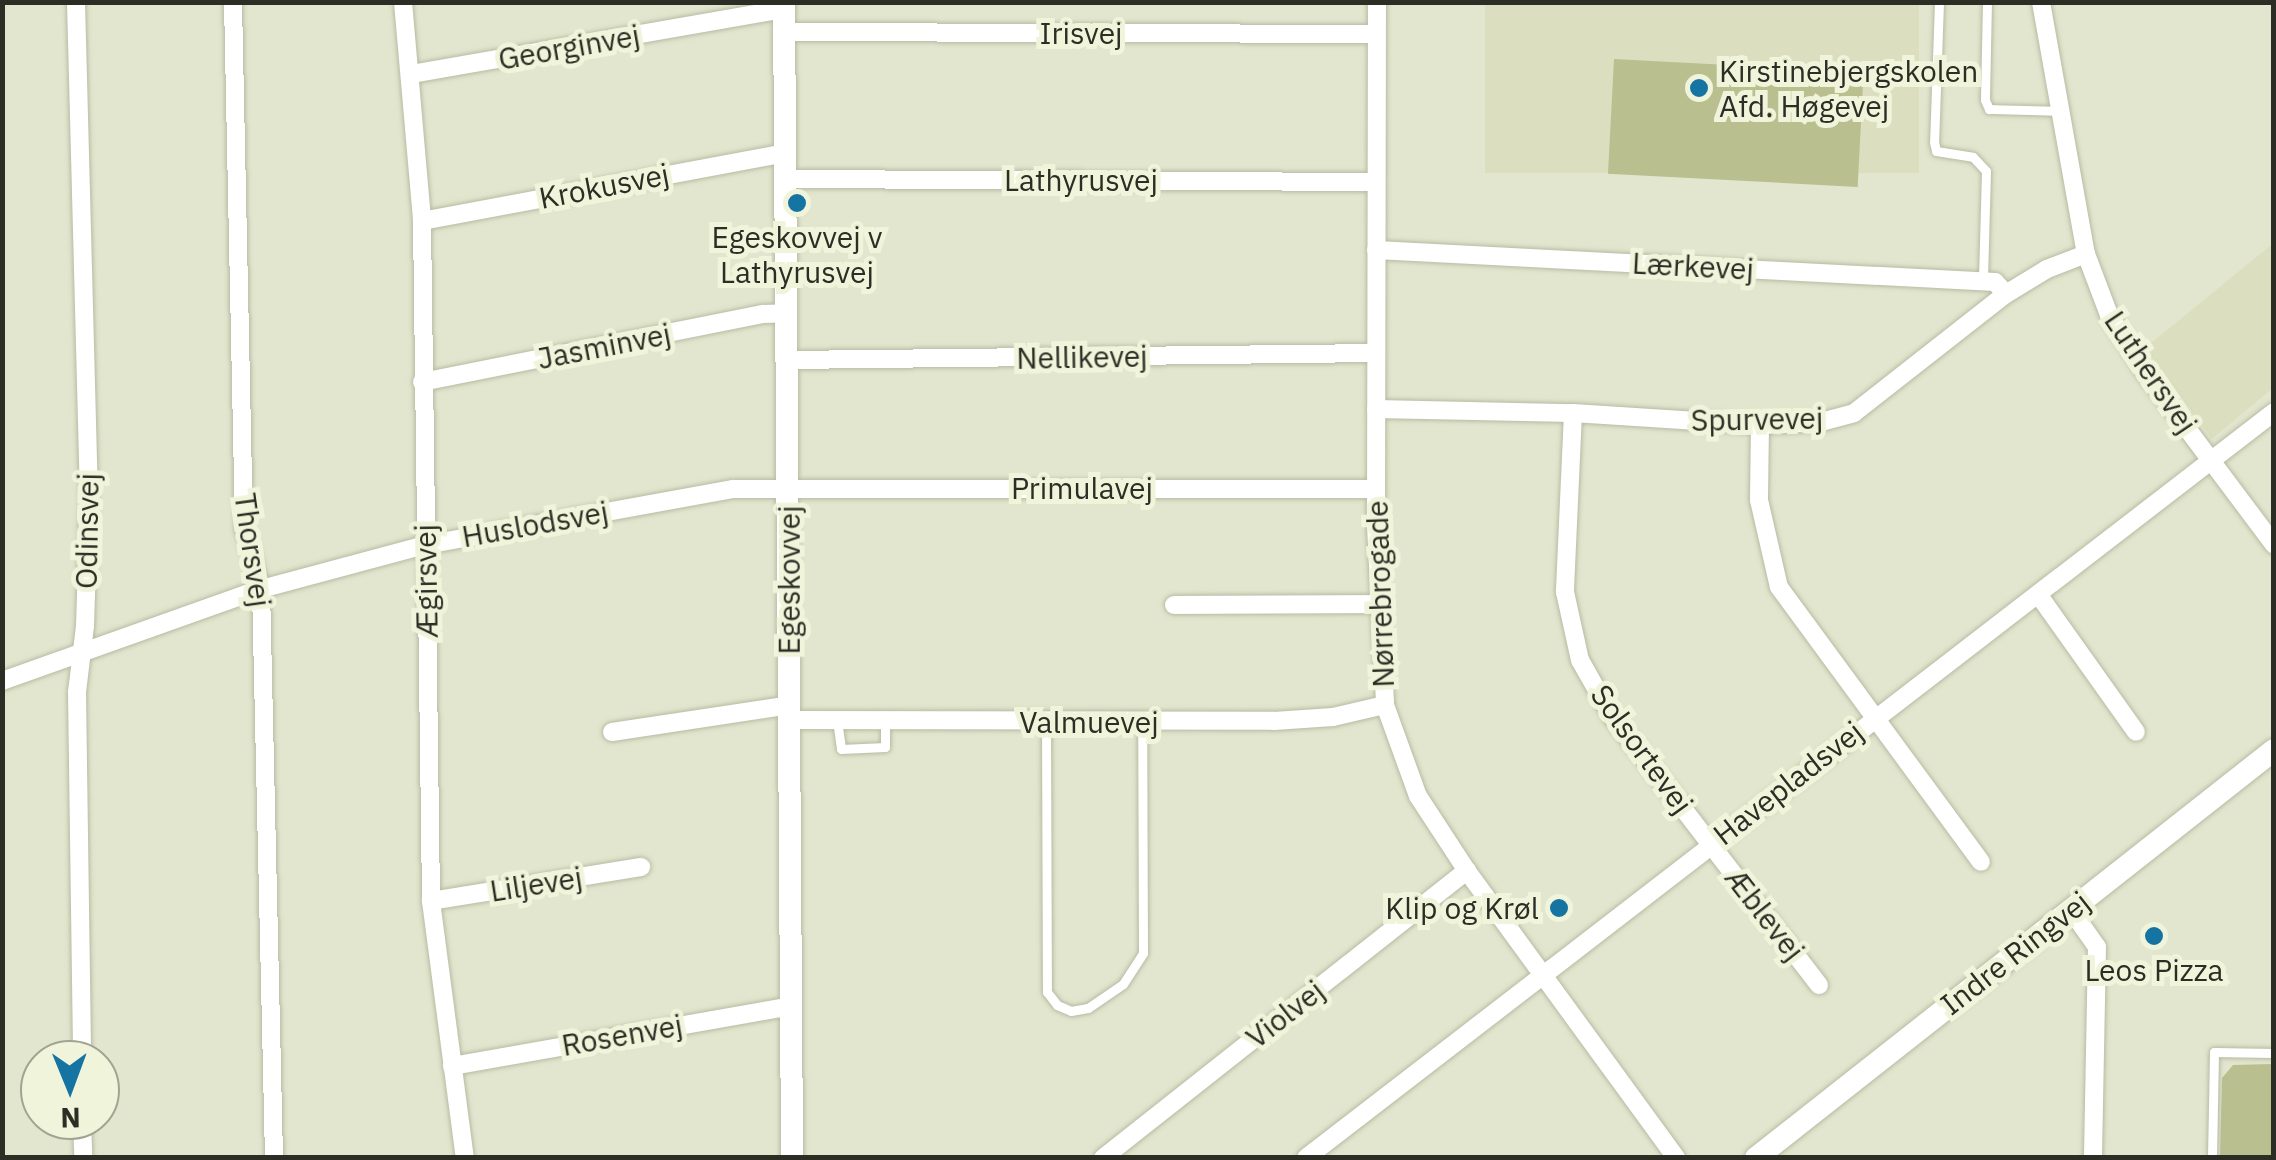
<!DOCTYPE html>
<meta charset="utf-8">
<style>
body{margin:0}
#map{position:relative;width:2276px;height:1160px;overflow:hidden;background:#e3e6ce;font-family:"IBM Plex Sans",sans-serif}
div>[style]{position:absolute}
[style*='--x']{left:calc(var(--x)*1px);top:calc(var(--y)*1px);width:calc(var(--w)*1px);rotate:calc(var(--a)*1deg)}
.built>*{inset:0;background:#dbdfbf;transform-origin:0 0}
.green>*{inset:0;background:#babf90;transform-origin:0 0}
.roads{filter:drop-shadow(0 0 2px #b8bba3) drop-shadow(0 0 2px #b8bba3)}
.service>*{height:9px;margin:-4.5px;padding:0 4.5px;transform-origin:4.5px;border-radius:4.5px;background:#fff}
.minor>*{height:18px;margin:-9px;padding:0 9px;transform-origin:9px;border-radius:9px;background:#fff}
.tertiary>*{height:22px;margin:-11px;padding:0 11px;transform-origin:11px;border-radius:11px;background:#fff}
.dots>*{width:28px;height:28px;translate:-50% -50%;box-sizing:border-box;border:5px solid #f0f4db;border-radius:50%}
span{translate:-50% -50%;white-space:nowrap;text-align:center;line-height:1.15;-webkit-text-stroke:10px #f0f4db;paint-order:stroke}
.street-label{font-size:30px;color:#2c2d24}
.poi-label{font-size:30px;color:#2c2d24}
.left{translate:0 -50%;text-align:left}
.right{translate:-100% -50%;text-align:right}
.frame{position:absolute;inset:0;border:5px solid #2c2d24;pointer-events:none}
.north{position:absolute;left:20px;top:1040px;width:100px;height:100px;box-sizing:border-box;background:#f0f4db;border:2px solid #a2a492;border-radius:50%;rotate:179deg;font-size:28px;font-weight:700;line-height:40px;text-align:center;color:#2c2d24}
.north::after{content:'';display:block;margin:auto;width:35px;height:45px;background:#1674a2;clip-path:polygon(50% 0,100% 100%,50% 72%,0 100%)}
</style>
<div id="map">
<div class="built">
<i style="left:1485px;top:3px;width:434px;height:170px"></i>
<i style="clip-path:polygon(2271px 245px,2273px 388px,2212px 439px,2145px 348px)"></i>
</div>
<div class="green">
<i style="left:1614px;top:59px;width:250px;height:115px;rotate:3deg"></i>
<i style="clip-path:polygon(2273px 1064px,2273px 1157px,2220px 1157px,2222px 1078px,2233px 1065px)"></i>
</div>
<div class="roads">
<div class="service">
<i style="--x:1939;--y:2;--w:140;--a:92"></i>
<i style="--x:1934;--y:142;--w:9;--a:77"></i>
<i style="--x:1936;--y:151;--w:37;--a:9"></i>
<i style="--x:1973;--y:157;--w:19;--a:47"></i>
<i style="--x:1986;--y:171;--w:110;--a:91.6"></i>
<i style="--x:1987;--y:2;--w:98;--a:91.2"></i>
<i style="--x:1985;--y:100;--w:10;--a:66"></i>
<i style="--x:1989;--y:109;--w:71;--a:1.6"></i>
<i style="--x:837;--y:720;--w:29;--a:82"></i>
<i style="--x:841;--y:749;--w:44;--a:-2.6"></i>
<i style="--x:885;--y:747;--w:26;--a:-90"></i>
<i style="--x:1046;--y:722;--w:270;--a:89.8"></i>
<i style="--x:1047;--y:992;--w:16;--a:52"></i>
<i style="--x:1057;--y:1005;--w:15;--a:23"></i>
<i style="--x:1071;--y:1011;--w:17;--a:-10"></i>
<i style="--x:1088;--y:1008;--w:42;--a:-34.4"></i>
<i style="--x:1123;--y:984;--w:37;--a:-57"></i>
<i style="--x:1143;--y:953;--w:231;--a:-90.2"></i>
<i style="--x:2212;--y:1158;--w:106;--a:-88.9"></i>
<i style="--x:2214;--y:1052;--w:60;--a:1"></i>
</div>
<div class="minor">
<i style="--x:76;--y:2;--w:497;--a:88.5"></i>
<i style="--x:89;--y:499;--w:127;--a:91.8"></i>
<i style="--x:85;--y:626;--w:66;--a:96.9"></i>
<i style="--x:77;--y:692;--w:368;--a:89.2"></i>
<i style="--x:233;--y:2;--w:526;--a:88.8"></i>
<i style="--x:244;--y:528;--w:63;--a:74.4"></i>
<i style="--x:261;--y:589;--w:569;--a:88.69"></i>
<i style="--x:403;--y:2;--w:220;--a:85"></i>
<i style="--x:422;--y:221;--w:680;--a:89.24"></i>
<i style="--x:431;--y:901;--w:259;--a:82.5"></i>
<i style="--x:1377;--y:2;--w:523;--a:90.11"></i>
<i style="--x:1376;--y:525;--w:180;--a:87.1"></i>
<i style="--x:1385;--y:705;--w:97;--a:70.1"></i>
<i style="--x:1418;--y:796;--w:90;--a:56.8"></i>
<i style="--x:1467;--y:871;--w:355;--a:53.9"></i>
<i style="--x:2041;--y:2;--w:256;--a:79.9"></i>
<i style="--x:2086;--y:254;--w:65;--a:69.3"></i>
<i style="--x:2109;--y:315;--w:66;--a:58"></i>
<i style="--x:2144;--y:371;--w:217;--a:53.2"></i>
<i style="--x:785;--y:32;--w:591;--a:0.19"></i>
<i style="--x:411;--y:74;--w:380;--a:-9.9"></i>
<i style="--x:786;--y:179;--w:590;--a:0.29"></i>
<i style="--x:422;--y:221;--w:370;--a:-10.6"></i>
<i style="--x:1376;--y:250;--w:620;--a:2.96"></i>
<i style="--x:1995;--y:282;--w:16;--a:47"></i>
<i style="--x:788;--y:360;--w:588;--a:-0.68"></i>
<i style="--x:422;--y:382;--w:348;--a:-11.3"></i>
<i style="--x:763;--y:314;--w:24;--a:-2"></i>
<i style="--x:1376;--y:409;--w:197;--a:1.2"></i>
<i style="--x:1573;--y:413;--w:187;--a:3.7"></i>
<i style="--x:1760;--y:425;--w:61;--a:-2.8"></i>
<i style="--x:1821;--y:422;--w:34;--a:-15"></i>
<i style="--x:1854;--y:413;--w:193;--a:-38.1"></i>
<i style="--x:2006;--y:294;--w:48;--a:-31.4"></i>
<i style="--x:2047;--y:269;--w:42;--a:-21"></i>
<i style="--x:1573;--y:413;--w:179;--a:92.6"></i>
<i style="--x:1565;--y:592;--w:70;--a:77.6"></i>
<i style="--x:1580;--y:660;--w:63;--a:60.6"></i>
<i style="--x:1611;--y:715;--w:341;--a:52.4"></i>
<i style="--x:1760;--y:425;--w:75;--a:90.8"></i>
<i style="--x:1759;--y:500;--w:89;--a:77.1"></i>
<i style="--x:1779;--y:587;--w:341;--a:53.7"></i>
<i style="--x:2038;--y:594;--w:169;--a:54.6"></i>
<i style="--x:1174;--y:605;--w:205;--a:-0.3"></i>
<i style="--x:2;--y:681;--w:275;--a:-19.6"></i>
<i style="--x:261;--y:589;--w:170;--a:-15"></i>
<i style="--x:425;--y:545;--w:313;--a:-10.3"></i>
<i style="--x:733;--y:489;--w:643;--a:0"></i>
<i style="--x:791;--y:720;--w:483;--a:0.1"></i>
<i style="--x:1274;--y:721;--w:59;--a:-3.9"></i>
<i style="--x:1333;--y:717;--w:53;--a:-13"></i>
<i style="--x:612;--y:732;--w:180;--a:-8.6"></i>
<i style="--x:431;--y:901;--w:213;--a:-9.2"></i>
<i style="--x:2071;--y:910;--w:45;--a:54.9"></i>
<i style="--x:2097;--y:947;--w:211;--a:91.1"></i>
<i style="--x:452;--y:1066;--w:344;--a:-10"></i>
<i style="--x:82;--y:1120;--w:38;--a:88"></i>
<i style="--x:1103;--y:1158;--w:464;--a:-38.3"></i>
<i style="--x:1306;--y:1158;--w:1222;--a:-37.62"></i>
</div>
<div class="tertiary">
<i style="--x:784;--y:2;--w:1156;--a:89.6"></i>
<i style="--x:1756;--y:1158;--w:659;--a:-38.23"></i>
</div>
</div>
<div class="dots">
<i style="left:1699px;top:88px;background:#1674a2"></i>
<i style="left:797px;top:203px;background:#1674a2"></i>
<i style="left:1559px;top:908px;background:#1674a2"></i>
<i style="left:2154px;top:936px;background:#1674a2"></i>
</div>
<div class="street-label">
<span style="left:1081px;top:33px">Irisvej</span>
<span style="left:569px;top:47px;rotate:-10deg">Georginvej</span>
<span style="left:1081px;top:180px">Lathyrusvej</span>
<span style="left:604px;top:186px;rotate:-11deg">Krokusvej</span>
<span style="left:1693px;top:266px;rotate:3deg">Lærkevej</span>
<span style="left:604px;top:346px;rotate:-11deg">Jasminvej</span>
<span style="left:1082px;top:357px;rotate:-1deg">Nellikevej</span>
<span style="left:2151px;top:372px;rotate:56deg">Luthersvej</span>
<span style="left:1757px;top:419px;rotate:-1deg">Spurvevej</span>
<span style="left:1082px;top:488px">Primulavej</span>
<span style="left:535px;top:524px;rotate:-10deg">Huslodsvej</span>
<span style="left:87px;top:531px;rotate:-89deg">Odinsvej</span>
<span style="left:253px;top:550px;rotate:82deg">Thorsvej</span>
<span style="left:789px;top:580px;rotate:-90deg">Egeskovvej</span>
<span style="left:426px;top:581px;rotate:-91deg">Ægirsvej</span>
<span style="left:1380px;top:594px;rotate:-92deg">Nørrebrogade</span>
<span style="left:1089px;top:722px">Valmuevej</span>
<span style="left:1642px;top:749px;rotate:54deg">Solsortevej</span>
<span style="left:1788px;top:783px;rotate:-38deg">Havepladsvej</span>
<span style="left:536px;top:884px;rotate:-9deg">Liljevej</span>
<span style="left:1765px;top:914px;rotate:52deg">Æblevej</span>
<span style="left:2015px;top:953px;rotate:-38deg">Indre Ringvej</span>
<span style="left:1285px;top:1014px;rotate:-38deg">Violvej</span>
<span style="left:622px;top:1035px;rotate:-10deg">Rosenvej</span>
</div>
<div class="poi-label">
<span class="left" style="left:1719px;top:88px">Kirstinebjergskolen<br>Afd. Høgevej</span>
<span style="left:797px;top:254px">Egeskovvej v<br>Lathyrusvej</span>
<span class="right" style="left:1539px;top:908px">Klip og Krøl</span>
<span style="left:2154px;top:970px">Leos Pizza</span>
</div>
<div class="frame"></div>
<div class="north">N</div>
</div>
